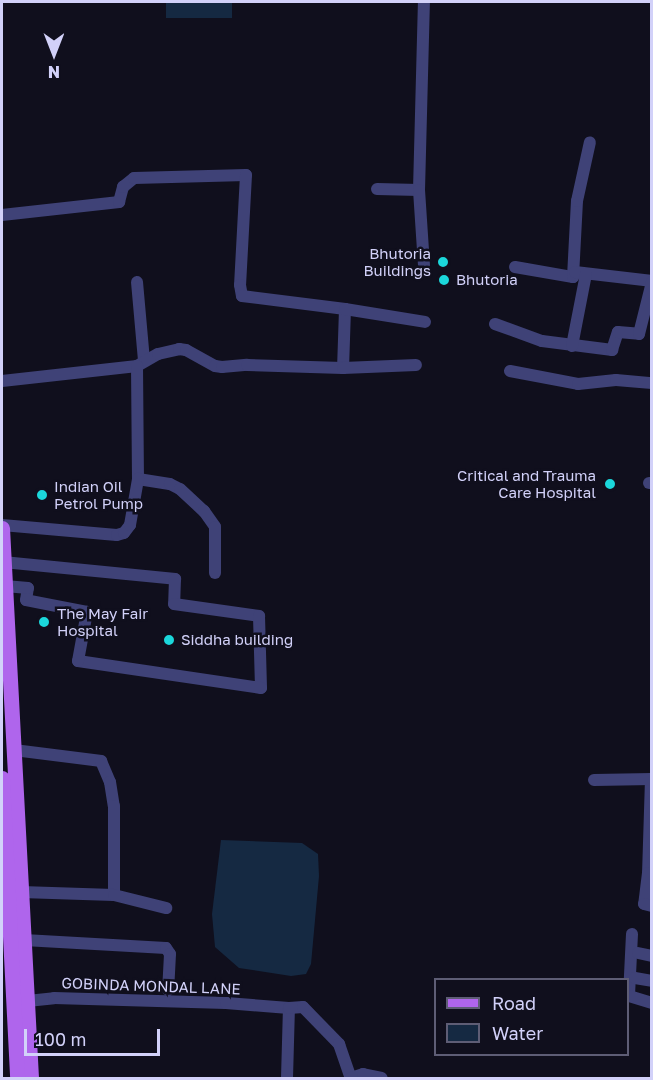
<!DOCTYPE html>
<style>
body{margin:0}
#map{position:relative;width:653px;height:1080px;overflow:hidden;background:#100f1d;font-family:"Golos Text",sans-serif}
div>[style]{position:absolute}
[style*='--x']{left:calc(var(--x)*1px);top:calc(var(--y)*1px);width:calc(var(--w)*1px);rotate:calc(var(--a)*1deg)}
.water>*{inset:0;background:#152942;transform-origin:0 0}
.minor>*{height:12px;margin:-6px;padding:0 6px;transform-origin:6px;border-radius:6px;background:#3f4277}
.major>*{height:15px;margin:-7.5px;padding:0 7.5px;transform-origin:7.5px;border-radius:7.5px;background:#af65ec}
.dots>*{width:16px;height:16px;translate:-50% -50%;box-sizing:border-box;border:3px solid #100f1d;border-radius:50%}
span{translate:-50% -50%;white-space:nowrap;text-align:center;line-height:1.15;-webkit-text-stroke:5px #100f1d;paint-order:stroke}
.poi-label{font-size:15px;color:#d2d1f9}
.right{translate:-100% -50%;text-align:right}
.left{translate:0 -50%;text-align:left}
.street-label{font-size:15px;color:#d2d1f9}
.frame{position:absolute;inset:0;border:3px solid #d2d1f9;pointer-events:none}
.legend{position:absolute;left:434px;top:978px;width:195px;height:78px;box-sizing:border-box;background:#100f1d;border:2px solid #5e5d75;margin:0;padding:8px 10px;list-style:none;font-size:18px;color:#d2d1f9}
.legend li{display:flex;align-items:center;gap:12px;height:30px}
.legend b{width:30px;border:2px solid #5e5d75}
.north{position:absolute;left:24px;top:24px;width:60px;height:60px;-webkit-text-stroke:4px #100f1d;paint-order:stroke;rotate:180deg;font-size:16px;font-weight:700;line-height:24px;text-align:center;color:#d2d1f9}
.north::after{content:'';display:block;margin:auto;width:21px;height:27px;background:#d2d1f9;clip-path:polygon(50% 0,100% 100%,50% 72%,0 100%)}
.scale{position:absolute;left:24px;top:1029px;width:136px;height:27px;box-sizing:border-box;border:3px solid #d2d1f9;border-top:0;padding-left:8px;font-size:18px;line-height:21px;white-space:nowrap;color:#d2d1f9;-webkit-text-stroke:4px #100f1d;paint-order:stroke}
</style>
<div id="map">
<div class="water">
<i style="left:166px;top:2px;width:66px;height:16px"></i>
<i style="clip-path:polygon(221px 840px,302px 843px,318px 854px,319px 876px,311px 964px,306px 974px,291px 976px,239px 968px,215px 947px,212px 914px)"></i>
</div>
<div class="minor">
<i style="--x:377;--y:189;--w:42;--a:1.4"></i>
<i style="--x:419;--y:190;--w:188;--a:-88.5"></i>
<i style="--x:419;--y:190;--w:75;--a:86.2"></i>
<i style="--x:2;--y:215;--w:118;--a:-6.3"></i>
<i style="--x:119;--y:202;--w:16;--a:-75"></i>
<i style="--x:123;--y:187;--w:14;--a:-39"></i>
<i style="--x:134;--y:178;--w:112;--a:-1.5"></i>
<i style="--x:246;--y:175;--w:110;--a:93.1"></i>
<i style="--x:240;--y:285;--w:11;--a:80"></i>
<i style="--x:242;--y:296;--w:104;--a:7.2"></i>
<i style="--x:345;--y:309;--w:59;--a:91.9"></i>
<i style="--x:515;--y:267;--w:59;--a:9.8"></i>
<i style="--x:573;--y:277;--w:76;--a:-87"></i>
<i style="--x:577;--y:201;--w:60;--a:-77.6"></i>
<i style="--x:575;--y:272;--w:78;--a:6.7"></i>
<i style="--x:137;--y:282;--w:79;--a:84.9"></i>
<i style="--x:345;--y:309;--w:81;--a:9.2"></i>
<i style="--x:495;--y:324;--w:50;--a:19.9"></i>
<i style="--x:542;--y:341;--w:71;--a:7.3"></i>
<i style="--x:612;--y:350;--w:19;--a:-72"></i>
<i style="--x:618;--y:332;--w:21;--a:5"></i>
<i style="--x:639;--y:334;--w:54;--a:-76"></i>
<i style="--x:572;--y:346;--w:73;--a:-79"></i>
<i style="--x:137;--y:366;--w:24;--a:-30"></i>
<i style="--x:158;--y:354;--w:22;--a:-13"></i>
<i style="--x:179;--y:349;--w:7;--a:8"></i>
<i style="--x:186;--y:350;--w:33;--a:29"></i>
<i style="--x:215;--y:366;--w:7;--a:8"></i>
<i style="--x:222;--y:367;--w:25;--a:-5"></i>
<i style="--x:247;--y:365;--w:96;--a:1.8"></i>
<i style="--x:343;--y:368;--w:73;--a:-2.4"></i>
<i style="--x:510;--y:371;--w:69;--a:10.8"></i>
<i style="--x:578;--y:384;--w:38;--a:-6"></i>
<i style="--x:616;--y:380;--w:36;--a:5"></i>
<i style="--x:2;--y:381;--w:136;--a:-6.3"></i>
<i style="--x:137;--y:366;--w:113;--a:89.5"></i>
<i style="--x:138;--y:479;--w:32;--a:9"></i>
<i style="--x:170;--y:484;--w:11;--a:27"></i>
<i style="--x:180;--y:489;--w:33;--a:43"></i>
<i style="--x:204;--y:511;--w:19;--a:55"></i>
<i style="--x:215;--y:527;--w:46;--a:90"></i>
<i style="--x:649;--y:483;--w:3;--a:0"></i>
<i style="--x:2;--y:525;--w:115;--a:5"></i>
<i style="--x:117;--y:535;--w:7;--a:-16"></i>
<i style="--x:124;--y:533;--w:10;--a:-53"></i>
<i style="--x:130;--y:525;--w:47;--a:-80.1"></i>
<i style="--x:3;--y:562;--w:173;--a:5.6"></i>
<i style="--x:175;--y:579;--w:25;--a:92"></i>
<i style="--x:174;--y:604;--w:86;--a:8"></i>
<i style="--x:259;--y:616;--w:72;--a:88.4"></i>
<i style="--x:261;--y:688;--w:185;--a:-171.6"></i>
<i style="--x:78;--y:661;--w:50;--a:-79.6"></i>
<i style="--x:87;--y:612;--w:62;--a:-168.9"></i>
<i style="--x:26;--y:600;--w:12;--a:-81"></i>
<i style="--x:28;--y:588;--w:23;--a:-175"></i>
<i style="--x:14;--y:750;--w:88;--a:7.2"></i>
<i style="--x:101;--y:761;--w:23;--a:67"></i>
<i style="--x:110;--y:782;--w:24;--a:81"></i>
<i style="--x:114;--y:806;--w:89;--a:90"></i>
<i style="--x:651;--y:779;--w:94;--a:91.8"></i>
<i style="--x:648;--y:873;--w:31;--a:97"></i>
<i style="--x:644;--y:904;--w:8;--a:14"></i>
<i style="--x:594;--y:780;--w:58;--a:-1"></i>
<i style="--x:21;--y:892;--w:93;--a:1.8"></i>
<i style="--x:114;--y:895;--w:54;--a:14"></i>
<i style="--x:632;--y:934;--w:62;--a:92.8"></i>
<i style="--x:629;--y:996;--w:24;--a:17"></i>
<i style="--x:24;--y:940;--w:142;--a:3.2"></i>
<i style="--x:166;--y:948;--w:7;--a:56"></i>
<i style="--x:170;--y:954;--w:36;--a:93"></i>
<i style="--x:638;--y:953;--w:14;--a:12"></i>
<i style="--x:635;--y:978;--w:17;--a:10"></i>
<i style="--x:18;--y:1002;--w:36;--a:-6"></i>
<i style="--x:54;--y:998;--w:172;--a:1.7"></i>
<i style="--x:226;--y:1003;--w:63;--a:4.5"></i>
<i style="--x:287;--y:1078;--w:70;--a:-88.4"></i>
<i style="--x:289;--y:1008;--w:14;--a:-4"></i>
<i style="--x:303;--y:1007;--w:52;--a:45.8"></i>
<i style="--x:339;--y:1044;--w:36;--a:71"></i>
<i style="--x:351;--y:1078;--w:13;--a:-18"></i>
<i style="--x:363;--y:1074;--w:19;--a:12"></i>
</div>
<div class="major">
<i style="--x:2;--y:528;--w:551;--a:86.98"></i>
<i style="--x:2;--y:778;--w:300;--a:87.1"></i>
</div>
<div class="dots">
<i style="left:443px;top:262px;background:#1bd7db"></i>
<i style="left:444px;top:280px;background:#1bd7db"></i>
<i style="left:610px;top:484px;background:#1bd7db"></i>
<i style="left:42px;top:495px;background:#1bd7db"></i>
<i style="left:44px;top:622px;background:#1bd7db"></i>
<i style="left:169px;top:640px;background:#1bd7db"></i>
</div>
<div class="poi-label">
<span class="right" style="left:431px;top:262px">Bhutoria<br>Buildings</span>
<span class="left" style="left:456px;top:280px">Bhutoria</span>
<span class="right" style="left:596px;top:484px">Critical and Trauma<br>Care Hospital</span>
<span class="left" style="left:54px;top:495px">Indian Oil<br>Petrol Pump</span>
<span class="left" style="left:57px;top:622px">The May Fair<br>Hospital</span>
<span class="left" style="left:181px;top:640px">Siddha building</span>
</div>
<div class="street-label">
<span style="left:151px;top:986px;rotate:2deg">GOBINDA MONDAL LANE</span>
</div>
<div class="frame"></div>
<ul class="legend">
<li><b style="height:8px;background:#af65ec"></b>Road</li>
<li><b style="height:16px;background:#152942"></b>Water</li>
</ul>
<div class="north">N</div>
<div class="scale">100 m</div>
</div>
